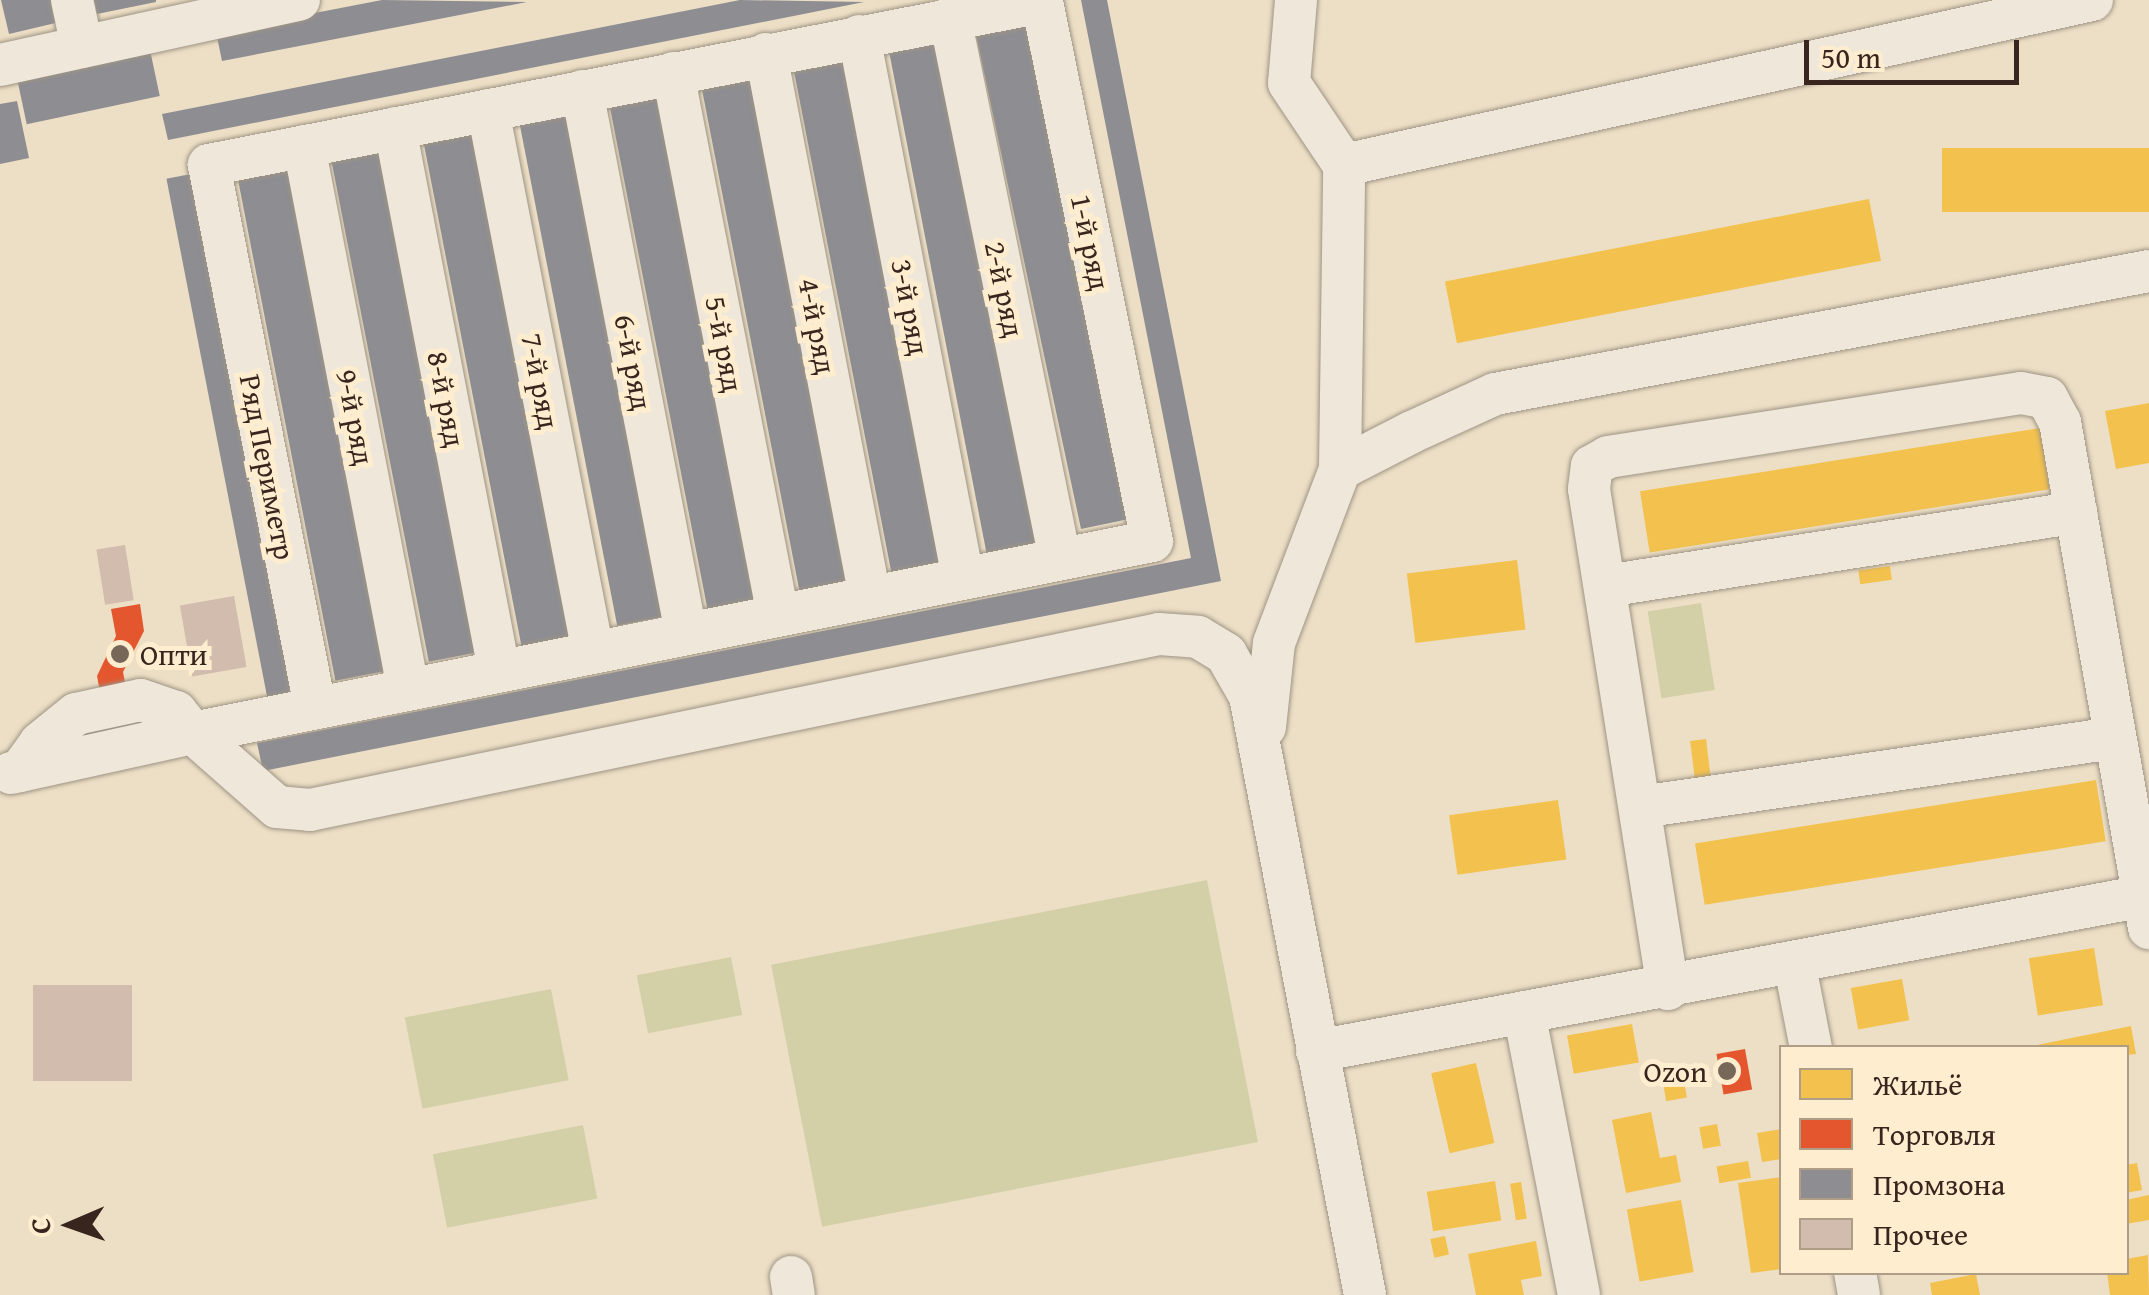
<!DOCTYPE html>
<meta charset="utf-8">
<style>
body{margin:0}
#map{position:relative;width:2149px;height:1295px;overflow:hidden;background:#eddfc5;font-family:"Gentium Book Plus",serif}
div>[style]{position:absolute}
[style*='--x']{left:calc(var(--x)*1px);top:calc(var(--y)*1px);width:calc(var(--w)*1px);rotate:calc(var(--a)*1deg)}
.green>*{inset:0;background:#d3d0a7;transform-origin:0 0}
.homes>*{inset:0;background:#f2c14e;transform-origin:0 0}
.shops>*{inset:0;background:#e4572e;transform-origin:0 0}
.industry>*{inset:0;background:#8d8d92;transform-origin:0 0}
.building>*{inset:0;background:#d2bcad;transform-origin:0 0}
.roads{filter:drop-shadow(0 0 2px #9e9485) drop-shadow(0 0 2px #9e9485)}
.minor>*{height:42px;margin:-21px;padding:0 21px;transform-origin:21px;border-radius:21px;background:#efe8da}
.dots>*{width:28px;height:28px;translate:-50% -50%;box-sizing:border-box;border:5px solid #feedcf;border-radius:50%}
span{translate:-50% -50%;white-space:nowrap;text-align:center;line-height:1.15;-webkit-text-stroke:10px #feedcf;paint-order:stroke}
.street-label{font-size:30px;color:#38261e}
.poi-label{font-size:30px;color:#38261e}
.left{translate:0 -50%;text-align:left}
.right{translate:-100% -50%;text-align:right}
.legend{position:absolute;left:1779px;top:1045px;width:350px;height:230px;box-sizing:border-box;background:#feedcf;border:2px solid #af9d88;margin:0;padding:12px 18px;list-style:none;font-size:30px;color:#38261e}
.legend li{display:flex;align-items:center;gap:20px;height:50px}
.legend b{width:50px;border:2px solid #af9d88}
.north{position:absolute;left:20px;top:1175px;width:100px;height:100px;-webkit-text-stroke:8px #feedcf;paint-order:stroke;rotate:268deg;font-size:28px;font-weight:700;line-height:40px;text-align:center;color:#38261e}
.north::after{content:'';display:block;margin:auto;width:35px;height:45px;background:#38261e;clip-path:polygon(50% 0,100% 100%,50% 72%,0 100%)}
.scale{position:absolute;left:1804px;top:40px;width:215px;height:45px;box-sizing:border-box;border:5px solid #38261e;border-top:0;padding-left:12px;font-size:30px;line-height:35px;white-space:nowrap;color:#38261e;-webkit-text-stroke:8px #feedcf;paint-order:stroke}
</style>
<div id="map">
<div class="green">
<i style="left:1701px;top:603px;width:88px;height:54px;rotate:81deg"></i>
<i style="left:1207px;top:880px;width:267px;height:444px;rotate:79deg"></i>
<i style="left:731px;top:957px;width:59px;height:96px;rotate:79deg"></i>
<i style="left:551px;top:989px;width:93px;height:149px;rotate:79deg"></i>
<i style="left:583px;top:1125px;width:75px;height:153px;rotate:79deg"></i>
</div>
<div class="homes">
<i style="left:2149px;top:148px;width:64px;height:207px;rotate:90deg"></i>
<i style="left:1869px;top:199px;width:63px;height:432px;rotate:79deg"></i>
<i style="clip-path:polygon(2149px 403px,2149px 463px,2116px 469px,2105px 411px)"></i>
<i style="left:2040px;top:428px;width:62px;height:405px;rotate:81deg"></i>
<i style="left:1517px;top:560px;width:70px;height:111px;rotate:83deg"></i>
<i style="left:1890px;top:566px;width:14px;height:32px;rotate:82deg"></i>
<i style="left:1706px;top:739px;width:38px;height:16px;rotate:83deg"></i>
<i style="left:2096px;top:780px;width:62px;height:406px;rotate:81deg"></i>
<i style="left:1558px;top:800px;width:60px;height:110px;rotate:82deg"></i>
<i style="left:2094px;top:948px;width:58px;height:66px;rotate:81deg"></i>
<i style="left:1902px;top:979px;width:42px;height:52px;rotate:80deg"></i>
<i style="left:1632px;top:1024px;width:39px;height:66px;rotate:80deg"></i>
<i style="clip-path:polygon(2131px 1026px,2136px 1054px,2126px 1055px,2126px 1048px,2022px 1048px)"></i>
<i style="left:1476px;top:1063px;width:82px;height:46px;rotate:77deg"></i>
<i style="left:1681px;top:1064px;width:34px;height:21px;rotate:80deg"></i>
<i style="clip-path:polygon(1651px 1112px,1660px 1158px,1676px 1155px,1681px 1182px,1626px 1193px,1612px 1120px)"></i>
<i style="left:1717px;top:1124px;width:22px;height:18px;rotate:80deg"></i>
<i style="clip-path:polygon(1782px 1129px,1782px 1159px,1762px 1162px,1757px 1133px)"></i>
<i style="left:1748px;top:1161px;width:17px;height:32px;rotate:80deg"></i>
<i style="clip-path:polygon(2137px 1163px,2142px 1190px,2126px 1193px,2126px 1165px)"></i>
<i style="clip-path:polygon(1782px 1177px,1782px 1269px,1751px 1273px,1738px 1183px)"></i>
<i style="left:1495px;top:1181px;width:40px;height:69px;rotate:81deg"></i>
<i style="left:1521px;top:1182px;width:37px;height:11px;rotate:81deg"></i>
<i style="clip-path:polygon(2149px 1195px,2149px 1220px,2126px 1224px,2126px 1200px)"></i>
<i style="left:1681px;top:1200px;width:73px;height:55px;rotate:80deg"></i>
<i style="left:1445px;top:1236px;width:19px;height:15px;rotate:78deg"></i>
<i style="clip-path:polygon(1536px 1241px,1542px 1276px,1521px 1280px,1524px 1295px,1476px 1295px,1468px 1254px)"></i>
<i style="clip-path:polygon(2148px 1255px,2149px 1295px,2110px 1295px,2107px 1272px,2126px 1272px,2126px 1259px)"></i>
<i style="clip-path:polygon(1976px 1274px,1980px 1295px,1932px 1295px,1930px 1283px)"></i>
</div>
<div class="shops">
<i style="clip-path:polygon(140px 604px,144px 631px,123px 672px,132px 718px,106px 723px,97px 676px,116px 636px,111px 609px)"></i>
<i style="left:1745px;top:1049px;width:41px;height:29px;rotate:80deg"></i>
</div>
<div class="industry">
<i style="clip-path:polygon(1px 0,60px 0,64px 21px,9px 34px)"></i>
<i style="clip-path:polygon(94px 0,156px 0,156px 2px,97px 14px)"></i>
<i style="clip-path:polygon(382px 0,527px 2px,222px 61px,216px 32px)"></i>
<i style="clip-path:polygon(740px 0,864px 2px,168px 140px,162px 114px)"></i>
<i style="clip-path:polygon(1081px 0,1107px 0,1221px 581px,263px 771px,257px 743px,1191px 558px)"></i>
<i style="left:1028px;top:20px;width:509px;height:54px;rotate:78deg"></i>
<i style="left:936px;top:31px;width:525px;height:50px;rotate:79deg"></i>
<i style="left:150px;top:50px;width:47px;height:136px;rotate:78deg"></i>
<i style="left:844px;top:51px;width:523px;height:53px;rotate:79deg"></i>
<i style="left:753px;top:69px;width:521px;height:54px;rotate:79deg"></i>
<i style="left:661px;top:87px;width:524px;height:54px;rotate:79deg"></i>
<i style="clip-path:polygon(17px 101px,29px 158px,0 164px,0 104px)"></i>
<i style="left:571px;top:105px;width:520px;height:54px;rotate:79deg"></i>
<i style="left:475px;top:124px;width:522px;height:54px;rotate:79deg"></i>
<i style="left:383px;top:143px;width:518px;height:54px;rotate:79deg"></i>
<i style="left:289px;top:159px;width:521px;height:54px;rotate:79deg"></i>
<i style="left:191px;top:174px;width:538px;height:25px;rotate:79deg"></i>
</div>
<div class="building">
<i style="left:125px;top:545px;width:56px;height:29px;rotate:81deg"></i>
<i style="left:234px;top:596px;width:72px;height:55px;rotate:80deg"></i>
<i style="left:33px;top:985px;width:99px;height:96px"></i>
</div>
<div class="roads">
<div class="minor">
<i style="--x:72;--y:0;--w:48;--a:78"></i>
<i style="--x:1296;--y:0;--w:83;--a:94.8"></i>
<i style="--x:1289;--y:83;--w:99;--a:56.1"></i>
<i style="--x:950;--y:18;--w:552;--a:78.51"></i>
<i style="--x:859;--y:36;--w:552;--a:79.14"></i>
<i style="--x:766;--y:54;--w:553;--a:79.16"></i>
<i style="--x:0;--y:65;--w:306;--a:-12.3"></i>
<i style="--x:673;--y:73;--w:552;--a:79.04"></i>
<i style="--x:582;--y:91;--w:552;--a:79.14"></i>
<i style="--x:488;--y:110;--w:552;--a:79.04"></i>
<i style="--x:395;--y:128;--w:552;--a:79.14"></i>
<i style="--x:304;--y:146;--w:552;--a:79.14"></i>
<i style="--x:1340;--y:469;--w:304;--a:-89.2"></i>
<i style="--x:1344;--y:165;--w:766;--a:-12.44"></i>
<i style="--x:1606;--y:586;--w:476;--a:-8.9"></i>
<i style="--x:1265;--y:727;--w:84;--a:-83.9"></i>
<i style="--x:1274;--y:643;--w:186;--a:-69.2"></i>
<i style="--x:1340;--y:469;--w:81;--a:-27.2"></i>
<i style="--x:1412;--y:432;--w:91;--a:-24.6"></i>
<i style="--x:1495;--y:394;--w:665;--a:-10.65"></i>
<i style="--x:20;--y:771;--w:34;--a:-54"></i>
<i style="--x:40;--y:743;--w:46;--a:-38.9"></i>
<i style="--x:76;--y:714;--w:66;--a:-12.2"></i>
<i style="--x:141;--y:700;--w:37;--a:19"></i>
<i style="--x:176;--y:712;--w:27;--a:51"></i>
<i style="--x:193;--y:733;--w:978;--a:-11.32"></i>
<i style="--x:1152;--y:541;--w:550;--a:-101.53"></i>
<i style="--x:1042;--y:2;--w:849;--a:168.93"></i>
<i style="--x:209;--y:165;--w:552;--a:78.93"></i>
<i style="--x:11;--y:773;--w:186;--a:-12.4"></i>
<i style="--x:193;--y:733;--w:112;--a:41.4"></i>
<i style="--x:277;--y:807;--w:33;--a:5"></i>
<i style="--x:310;--y:810;--w:867;--a:-11.71"></i>
<i style="--x:1159;--y:634;--w:39;--a:4"></i>
<i style="--x:1198;--y:637;--w:33;--a:31"></i>
<i style="--x:1226;--y:654;--w:48;--a:60.3"></i>
<i style="--x:1250;--y:696;--w:610;--a:79.13"></i>
<i style="--x:1641;--y:807;--w:479;--a:-8.3"></i>
<i style="--x:1795;--y:966;--w:84;--a:79"></i>
<i style="--x:1668;--y:989;--w:506;--a:-98.98"></i>
<i style="--x:1589;--y:489;--w:23;--a:-83"></i>
<i style="--x:1592;--y:466;--w:18;--a:-29"></i>
<i style="--x:1608;--y:457;--w:418;--a:-8.8"></i>
<i style="--x:2021;--y:393;--w:26;--a:11"></i>
<i style="--x:2047;--y:398;--w:27;--a:62"></i>
<i style="--x:2060;--y:422;--w:514;--a:80.02"></i>
<i style="--x:1524;--y:1012;--w:288;--a:79"></i>
<i style="--x:1317;--y:1051;--w:846;--a:-10.62"></i>
<i style="--x:1855;--y:1272;--w:23;--a:80"></i>
<i style="--x:791;--y:1277;--w:18;--a:81"></i>
</div>
</div>
<div class="dots">
<i style="left:120px;top:654px;background:#776758"></i>
<i style="left:1727px;top:1071px;background:#776758"></i>
</div>
<div class="street-label">
<span style="left:1091px;top:242px;rotate:78deg">1-й ряд</span>
<span style="left:1005px;top:289px;rotate:78deg">2-й ряд</span>
<span style="left:911px;top:307px;rotate:79deg">3-й ряд</span>
<span style="left:818px;top:326px;rotate:79deg">4-й ряд</span>
<span style="left:725px;top:344px;rotate:79deg">5-й ряд</span>
<span style="left:634px;top:362px;rotate:79deg">6-й ряд</span>
<span style="left:541px;top:381px;rotate:79deg">7-й ряд</span>
<span style="left:447px;top:399px;rotate:79deg">8-й ряд</span>
<span style="left:356px;top:417px;rotate:79deg">9-й ряд</span>
<span style="left:268px;top:467px;rotate:79deg">Ряд Периметр</span>
</div>
<div class="poi-label">
<span class="left" style="left:140px;top:654px">Опти</span>
<span class="right" style="left:1707px;top:1071px">Ozon</span>
</div>
<ul class="legend">
<li><b style="height:28px;background:#f2c14e"></b>Жильё</li>
<li><b style="height:28px;background:#e4572e"></b>Торговля</li>
<li><b style="height:28px;background:#8d8d92"></b>Промзона</li>
<li><b style="height:28px;background:#d2bcad"></b>Прочее</li>
</ul>
<div class="north">С</div>
<div class="scale">50 m</div>
</div>
